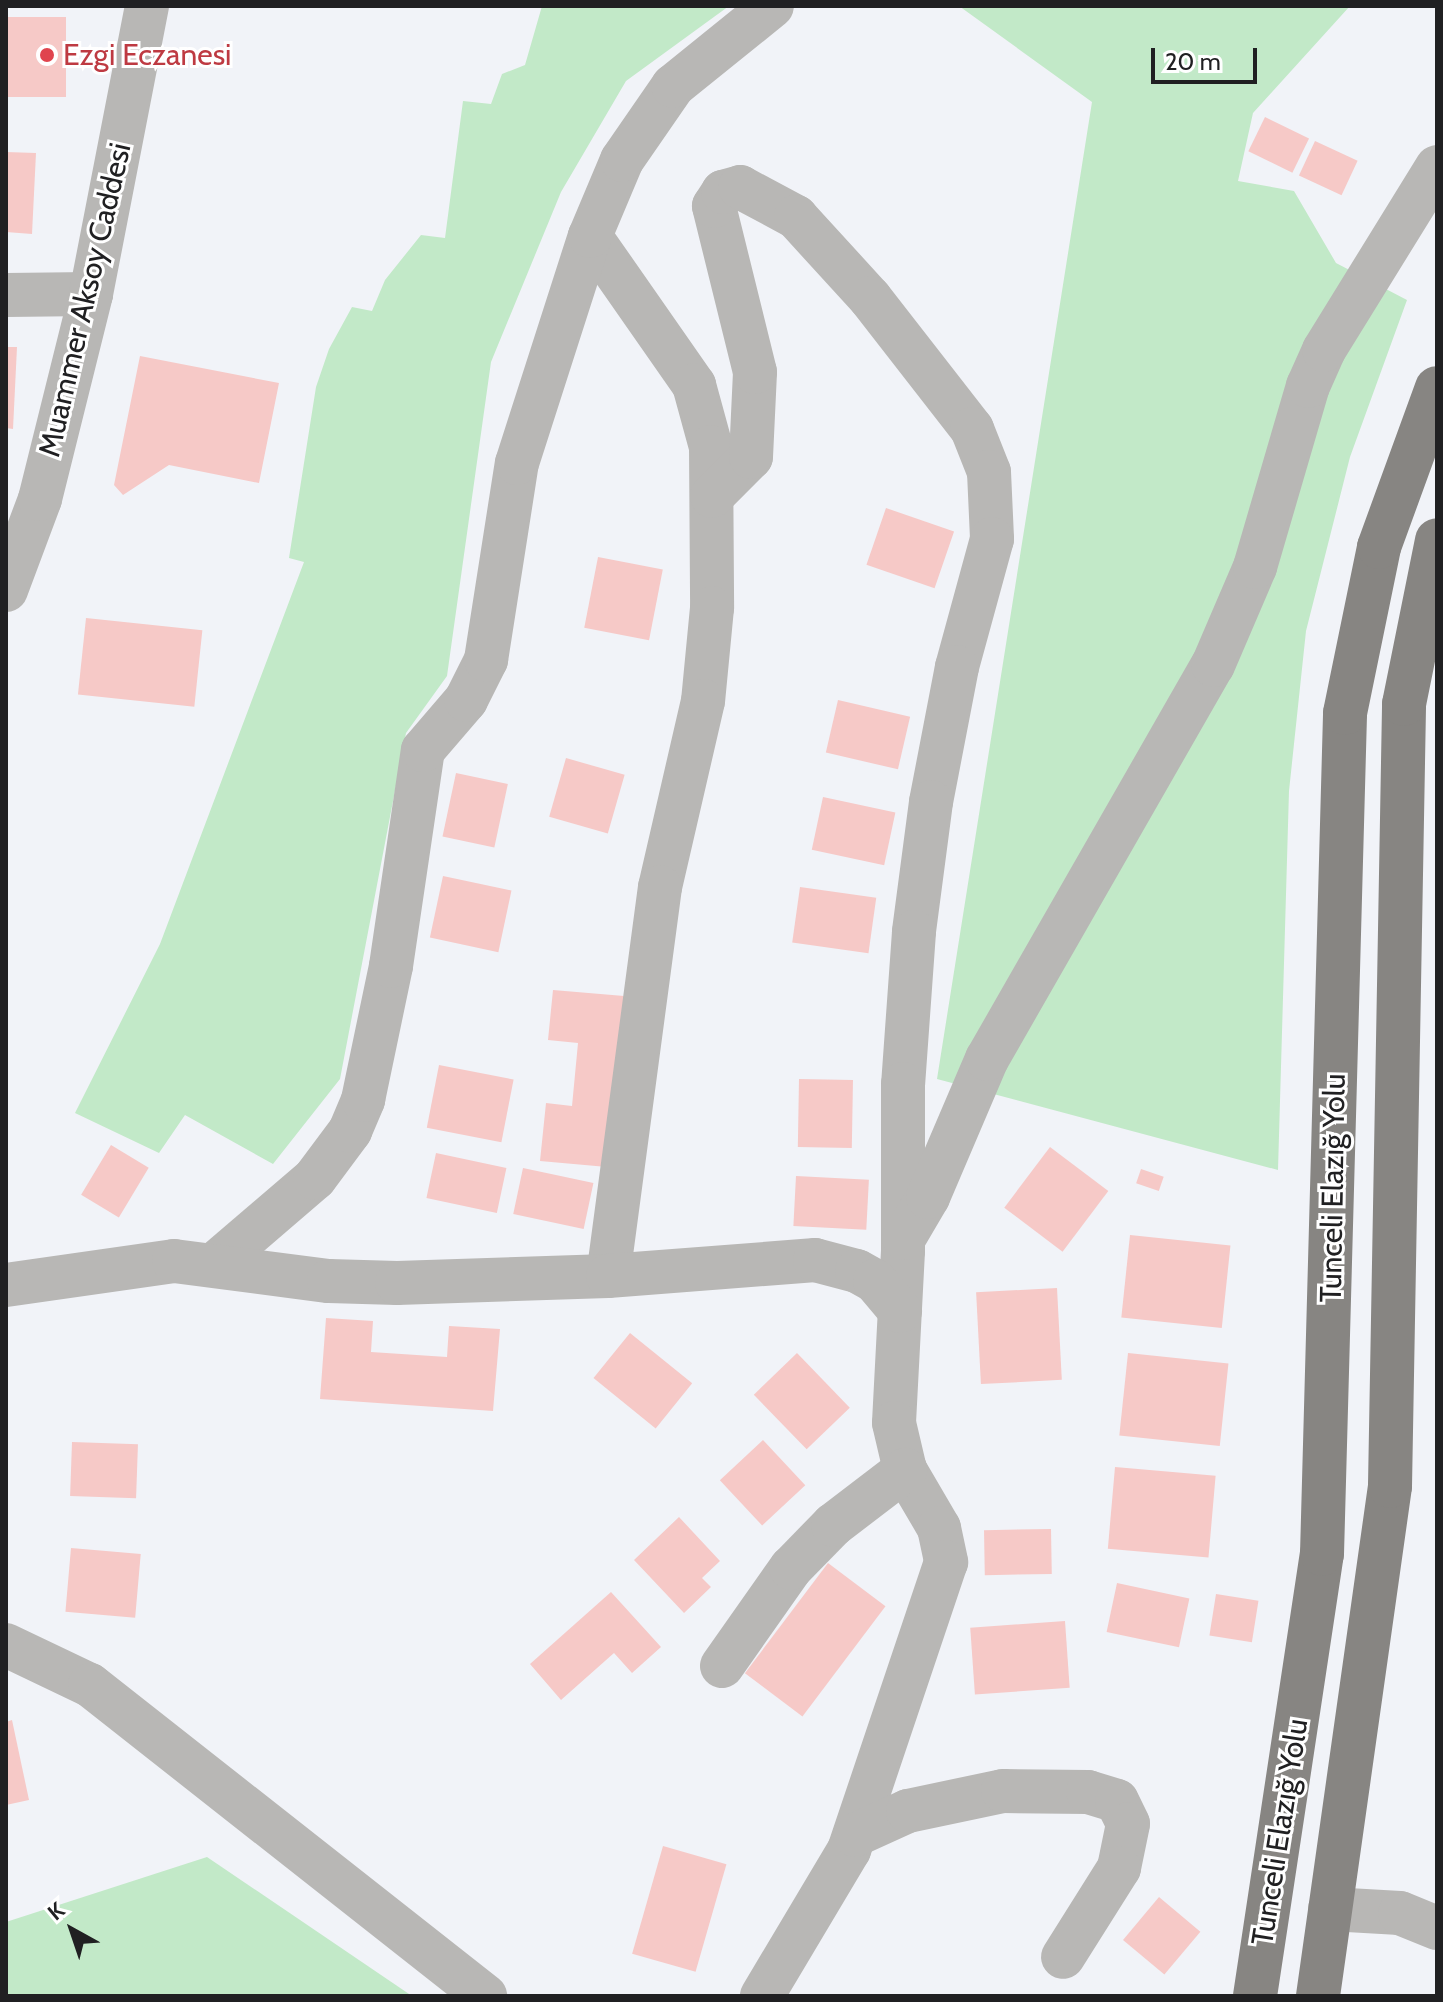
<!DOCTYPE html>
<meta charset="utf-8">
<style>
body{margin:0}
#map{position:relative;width:1443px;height:2002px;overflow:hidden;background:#f1f3f8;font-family:Cabin,sans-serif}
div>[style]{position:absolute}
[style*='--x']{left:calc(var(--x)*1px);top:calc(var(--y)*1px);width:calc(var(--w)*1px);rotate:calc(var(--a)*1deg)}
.green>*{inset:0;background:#c2e9c8}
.building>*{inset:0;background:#f6c9c7;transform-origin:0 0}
.minor>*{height:44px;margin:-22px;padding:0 22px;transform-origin:22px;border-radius:22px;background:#b8b7b5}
.major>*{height:44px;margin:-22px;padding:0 22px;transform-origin:22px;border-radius:22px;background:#878582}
.dots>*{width:22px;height:22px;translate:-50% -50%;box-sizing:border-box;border:4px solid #fff;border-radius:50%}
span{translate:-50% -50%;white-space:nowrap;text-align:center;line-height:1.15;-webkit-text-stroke:6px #fff;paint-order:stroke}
.health-label{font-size:30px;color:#be3a42}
.left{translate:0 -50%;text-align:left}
.street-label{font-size:30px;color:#202022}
.frame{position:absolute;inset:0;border:8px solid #202022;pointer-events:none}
.north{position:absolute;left:32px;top:1890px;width:80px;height:80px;-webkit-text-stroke:6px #fff;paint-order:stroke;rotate:320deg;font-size:22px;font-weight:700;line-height:32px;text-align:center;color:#202022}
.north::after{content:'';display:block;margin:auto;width:28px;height:36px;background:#202022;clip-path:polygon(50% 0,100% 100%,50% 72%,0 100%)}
.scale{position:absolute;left:1151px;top:48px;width:106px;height:36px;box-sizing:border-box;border:4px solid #202022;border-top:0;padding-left:10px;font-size:24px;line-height:28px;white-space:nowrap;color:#202022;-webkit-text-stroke:6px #fff;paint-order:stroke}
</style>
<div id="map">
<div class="green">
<i style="clip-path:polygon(542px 6px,729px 6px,626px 81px,561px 192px,491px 362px,447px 676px,406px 733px,340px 1079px,273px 1164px,185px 1115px,159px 1153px,75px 1113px,160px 944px,304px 562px,289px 558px,316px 387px,329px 349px,352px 307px,372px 311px,385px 280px,421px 235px,445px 238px,463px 101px,491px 104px,502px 74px,525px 65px)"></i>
<i style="clip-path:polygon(959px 6px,1350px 6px,1253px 113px,1238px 181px,1294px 191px,1336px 263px,1407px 300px,1350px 457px,1306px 631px,1289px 791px,1278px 1170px,937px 1079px,1092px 102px)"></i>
<i style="clip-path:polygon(207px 1857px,412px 1996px,6px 1996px,6px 1922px)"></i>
</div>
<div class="building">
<i style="left:6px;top:17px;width:60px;height:80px"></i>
<i style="left:1265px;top:117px;width:49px;height:38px;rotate:26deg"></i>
<i style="left:1315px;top:141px;width:47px;height:38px;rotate:25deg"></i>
<i style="clip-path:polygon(6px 152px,36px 153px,32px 234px,6px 232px)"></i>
<i style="clip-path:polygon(6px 347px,17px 347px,13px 429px,6px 428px)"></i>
<i style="clip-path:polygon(140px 356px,279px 383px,259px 483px,169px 465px,123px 495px,114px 485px)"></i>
<i style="left:886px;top:508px;width:72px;height:60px;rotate:19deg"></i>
<i style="left:598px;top:557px;width:66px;height:72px;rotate:11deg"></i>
<i style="left:86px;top:618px;width:117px;height:77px;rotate:6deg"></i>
<i style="left:838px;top:700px;width:74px;height:54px;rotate:13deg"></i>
<i style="left:566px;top:758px;width:61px;height:61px;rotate:16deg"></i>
<i style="left:456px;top:773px;width:53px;height:65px;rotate:12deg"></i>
<i style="left:823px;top:797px;width:74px;height:54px;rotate:12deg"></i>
<i style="left:443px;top:876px;width:70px;height:63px;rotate:12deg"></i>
<i style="left:800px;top:887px;width:77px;height:56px;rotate:8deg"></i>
<i style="clip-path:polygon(553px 990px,624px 996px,607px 1167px,540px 1161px,546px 1103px,572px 1106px,578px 1043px,548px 1040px)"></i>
<i style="left:439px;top:1065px;width:76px;height:64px;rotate:11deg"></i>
<i style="left:799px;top:1079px;width:54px;height:68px;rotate:1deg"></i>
<i style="left:111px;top:1145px;width:44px;height:58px;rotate:31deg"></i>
<i style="left:1050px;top:1147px;width:73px;height:76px;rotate:37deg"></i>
<i style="left:436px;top:1153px;width:72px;height:46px;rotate:12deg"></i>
<i style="left:523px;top:1168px;width:72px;height:47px;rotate:12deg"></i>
<i style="left:1141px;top:1169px;width:24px;height:15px;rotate:19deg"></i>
<i style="left:796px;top:1176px;width:73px;height:50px;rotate:3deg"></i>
<i style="left:1130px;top:1235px;width:101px;height:83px;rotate:6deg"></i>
<i style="left:1057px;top:1288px;width:92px;height:81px;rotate:87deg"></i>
<i style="clip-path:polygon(326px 1318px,373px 1321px,371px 1352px,447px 1357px,449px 1326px,500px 1329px,493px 1411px,320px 1399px)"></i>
<i style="left:630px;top:1333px;width:80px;height:58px;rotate:39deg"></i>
<i style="left:797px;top:1353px;width:76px;height:60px;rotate:46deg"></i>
<i style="left:1128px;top:1353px;width:101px;height:83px;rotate:6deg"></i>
<i style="left:763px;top:1440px;width:62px;height:59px;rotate:47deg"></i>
<i style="left:72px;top:1442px;width:66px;height:54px;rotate:2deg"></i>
<i style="left:1115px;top:1467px;width:101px;height:82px;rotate:5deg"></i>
<i style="clip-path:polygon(679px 1517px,720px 1561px,702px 1578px,711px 1587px,684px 1613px,634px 1560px)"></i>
<i style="left:1051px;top:1529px;width:45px;height:67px;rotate:89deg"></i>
<i style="left:71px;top:1548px;width:70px;height:64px;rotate:5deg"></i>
<i style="left:828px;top:1563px;width:72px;height:138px;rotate:37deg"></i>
<i style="left:1117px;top:1583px;width:74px;height:50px;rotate:12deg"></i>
<i style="clip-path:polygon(611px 1592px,661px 1647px,632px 1673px,614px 1653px,561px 1700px,530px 1664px)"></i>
<i style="left:1216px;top:1594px;width:43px;height:42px;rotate:9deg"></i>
<i style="left:1065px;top:1621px;width:67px;height:95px;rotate:86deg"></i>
<i style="clip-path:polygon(12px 1720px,29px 1800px,6px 1805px,6px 1722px)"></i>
<i style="left:663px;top:1846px;width:66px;height:112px;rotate:16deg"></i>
<i style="left:1159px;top:1897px;width:54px;height:56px;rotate:40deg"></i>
</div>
<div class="minor">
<i style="--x:590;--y:236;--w:182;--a:55.1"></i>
<i style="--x:694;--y:385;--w:64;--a:74.7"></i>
<i style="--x:711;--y:447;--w:161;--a:89.6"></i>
<i style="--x:712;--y:608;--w:93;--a:95.5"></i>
<i style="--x:703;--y:701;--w:191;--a:103"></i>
<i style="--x:660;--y:887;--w:392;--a:97.6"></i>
<i style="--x:6;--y:295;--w:85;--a:-0.7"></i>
<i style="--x:712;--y:496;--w:55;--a:-45"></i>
<i style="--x:751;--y:457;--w:85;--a:-87.3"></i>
<i style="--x:755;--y:372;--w:171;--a:-103.9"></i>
<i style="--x:714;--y:206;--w:17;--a:-57"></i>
<i style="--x:723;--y:192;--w:18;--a:-16"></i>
<i style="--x:740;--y:187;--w:64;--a:28.2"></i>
<i style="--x:796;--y:217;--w:110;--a:47.6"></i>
<i style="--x:870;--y:298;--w:166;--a:52.1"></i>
<i style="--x:972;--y:429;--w:46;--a:68.4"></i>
<i style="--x:989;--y:472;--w:67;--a:87.4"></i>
<i style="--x:992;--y:539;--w:133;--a:105.3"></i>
<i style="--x:957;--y:667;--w:137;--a:100.9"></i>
<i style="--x:931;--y:802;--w:131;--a:97.5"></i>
<i style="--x:914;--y:932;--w:152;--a:94.1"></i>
<i style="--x:903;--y:1084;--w:167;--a:90"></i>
<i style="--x:903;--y:1251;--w:172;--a:93"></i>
<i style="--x:894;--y:1423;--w:48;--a:76.8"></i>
<i style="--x:905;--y:1470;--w:67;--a:59.6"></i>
<i style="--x:939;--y:1528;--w:35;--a:78"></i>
<i style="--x:946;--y:1562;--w:304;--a:108.6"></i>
<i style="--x:849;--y:1850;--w:170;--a:120.8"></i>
<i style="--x:6;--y:590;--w:97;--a:-69.5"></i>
<i style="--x:40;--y:499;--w:211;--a:-76"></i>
<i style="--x:91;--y:294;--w:293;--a:-79"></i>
<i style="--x:904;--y:1238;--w:48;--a:-59.7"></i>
<i style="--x:928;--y:1197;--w:150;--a:-66.9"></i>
<i style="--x:987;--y:1059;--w:454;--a:-60.2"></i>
<i style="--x:1213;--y:665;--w:107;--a:-66.8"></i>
<i style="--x:1255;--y:567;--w:189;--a:-73.7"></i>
<i style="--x:1308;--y:386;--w:39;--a:-66"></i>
<i style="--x:1324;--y:350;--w:215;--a:-58.3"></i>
<i style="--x:216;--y:1263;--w:130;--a:-40.6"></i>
<i style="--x:315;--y:1178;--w:59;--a:-53.3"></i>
<i style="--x:350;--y:1131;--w:34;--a:-67"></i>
<i style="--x:363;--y:1100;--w:137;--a:-78.2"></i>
<i style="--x:391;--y:966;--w:218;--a:-81.6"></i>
<i style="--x:423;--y:750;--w:66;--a:-49.3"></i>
<i style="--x:466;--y:700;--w:45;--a:-63.4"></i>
<i style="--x:486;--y:660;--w:199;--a:-81.1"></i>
<i style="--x:517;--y:463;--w:238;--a:-72.2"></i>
<i style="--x:590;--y:236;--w:82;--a:-67.2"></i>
<i style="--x:622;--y:160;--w:90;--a:-55.4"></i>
<i style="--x:673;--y:86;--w:127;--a:-38.9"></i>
<i style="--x:6;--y:1285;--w:170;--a:-8.1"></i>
<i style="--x:174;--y:1261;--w:156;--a:7.4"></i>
<i style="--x:329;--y:1281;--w:68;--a:1.7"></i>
<i style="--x:397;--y:1283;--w:211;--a:-1.9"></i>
<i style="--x:608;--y:1276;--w:208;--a:-4.4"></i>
<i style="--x:815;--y:1260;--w:43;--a:14.7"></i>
<i style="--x:857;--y:1271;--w:21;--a:29"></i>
<i style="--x:875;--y:1281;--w:39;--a:50"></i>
<i style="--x:6;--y:1645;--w:93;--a:25.5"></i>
<i style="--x:90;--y:1685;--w:503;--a:38.21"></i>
<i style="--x:722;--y:1666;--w:120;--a:-54.9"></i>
<i style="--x:791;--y:1568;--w:60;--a:-45.7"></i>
<i style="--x:833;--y:1525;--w:91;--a:-37.4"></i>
<i style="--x:855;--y:1835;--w:58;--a:-24.4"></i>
<i style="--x:908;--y:1811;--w:97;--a:-11.9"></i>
<i style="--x:1003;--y:1791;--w:85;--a:0.7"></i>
<i style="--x:1088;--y:1792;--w:30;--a:17"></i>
<i style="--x:1117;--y:1801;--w:25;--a:64"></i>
<i style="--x:1128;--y:1824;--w:45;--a:101.6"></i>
<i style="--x:1119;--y:1868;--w:105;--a:122.2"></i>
<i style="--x:1330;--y:1909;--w:70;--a:3.3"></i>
<i style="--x:1400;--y:1913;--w:40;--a:22"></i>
</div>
<div class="major">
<i style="--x:1255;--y:1996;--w:447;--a:-81.4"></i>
<i style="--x:1322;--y:1554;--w:841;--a:-88.43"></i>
<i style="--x:1345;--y:713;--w:169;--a:-78.4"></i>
<i style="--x:1379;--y:547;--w:169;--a:-70"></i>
<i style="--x:1318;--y:1996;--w:515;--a:-81.96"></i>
<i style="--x:1390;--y:1486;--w:782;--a:-88.97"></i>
<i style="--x:1404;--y:704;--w:167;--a:-78.6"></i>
</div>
<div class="dots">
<i style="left:47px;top:55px;background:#e0444e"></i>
</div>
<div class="health-label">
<span class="left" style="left:63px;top:55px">Ezgi Eczanesi</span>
</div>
<div class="street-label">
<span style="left:85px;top:300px;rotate:-77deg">Muammer Aksoy Caddesi</span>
<span style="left:1333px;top:1188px;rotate:-89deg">Tunceli Elazığ Yolu</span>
<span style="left:1280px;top:1832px;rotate:-81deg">Tunceli Elazığ Yolu</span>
</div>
<div class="frame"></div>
<div class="north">K</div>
<div class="scale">20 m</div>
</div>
